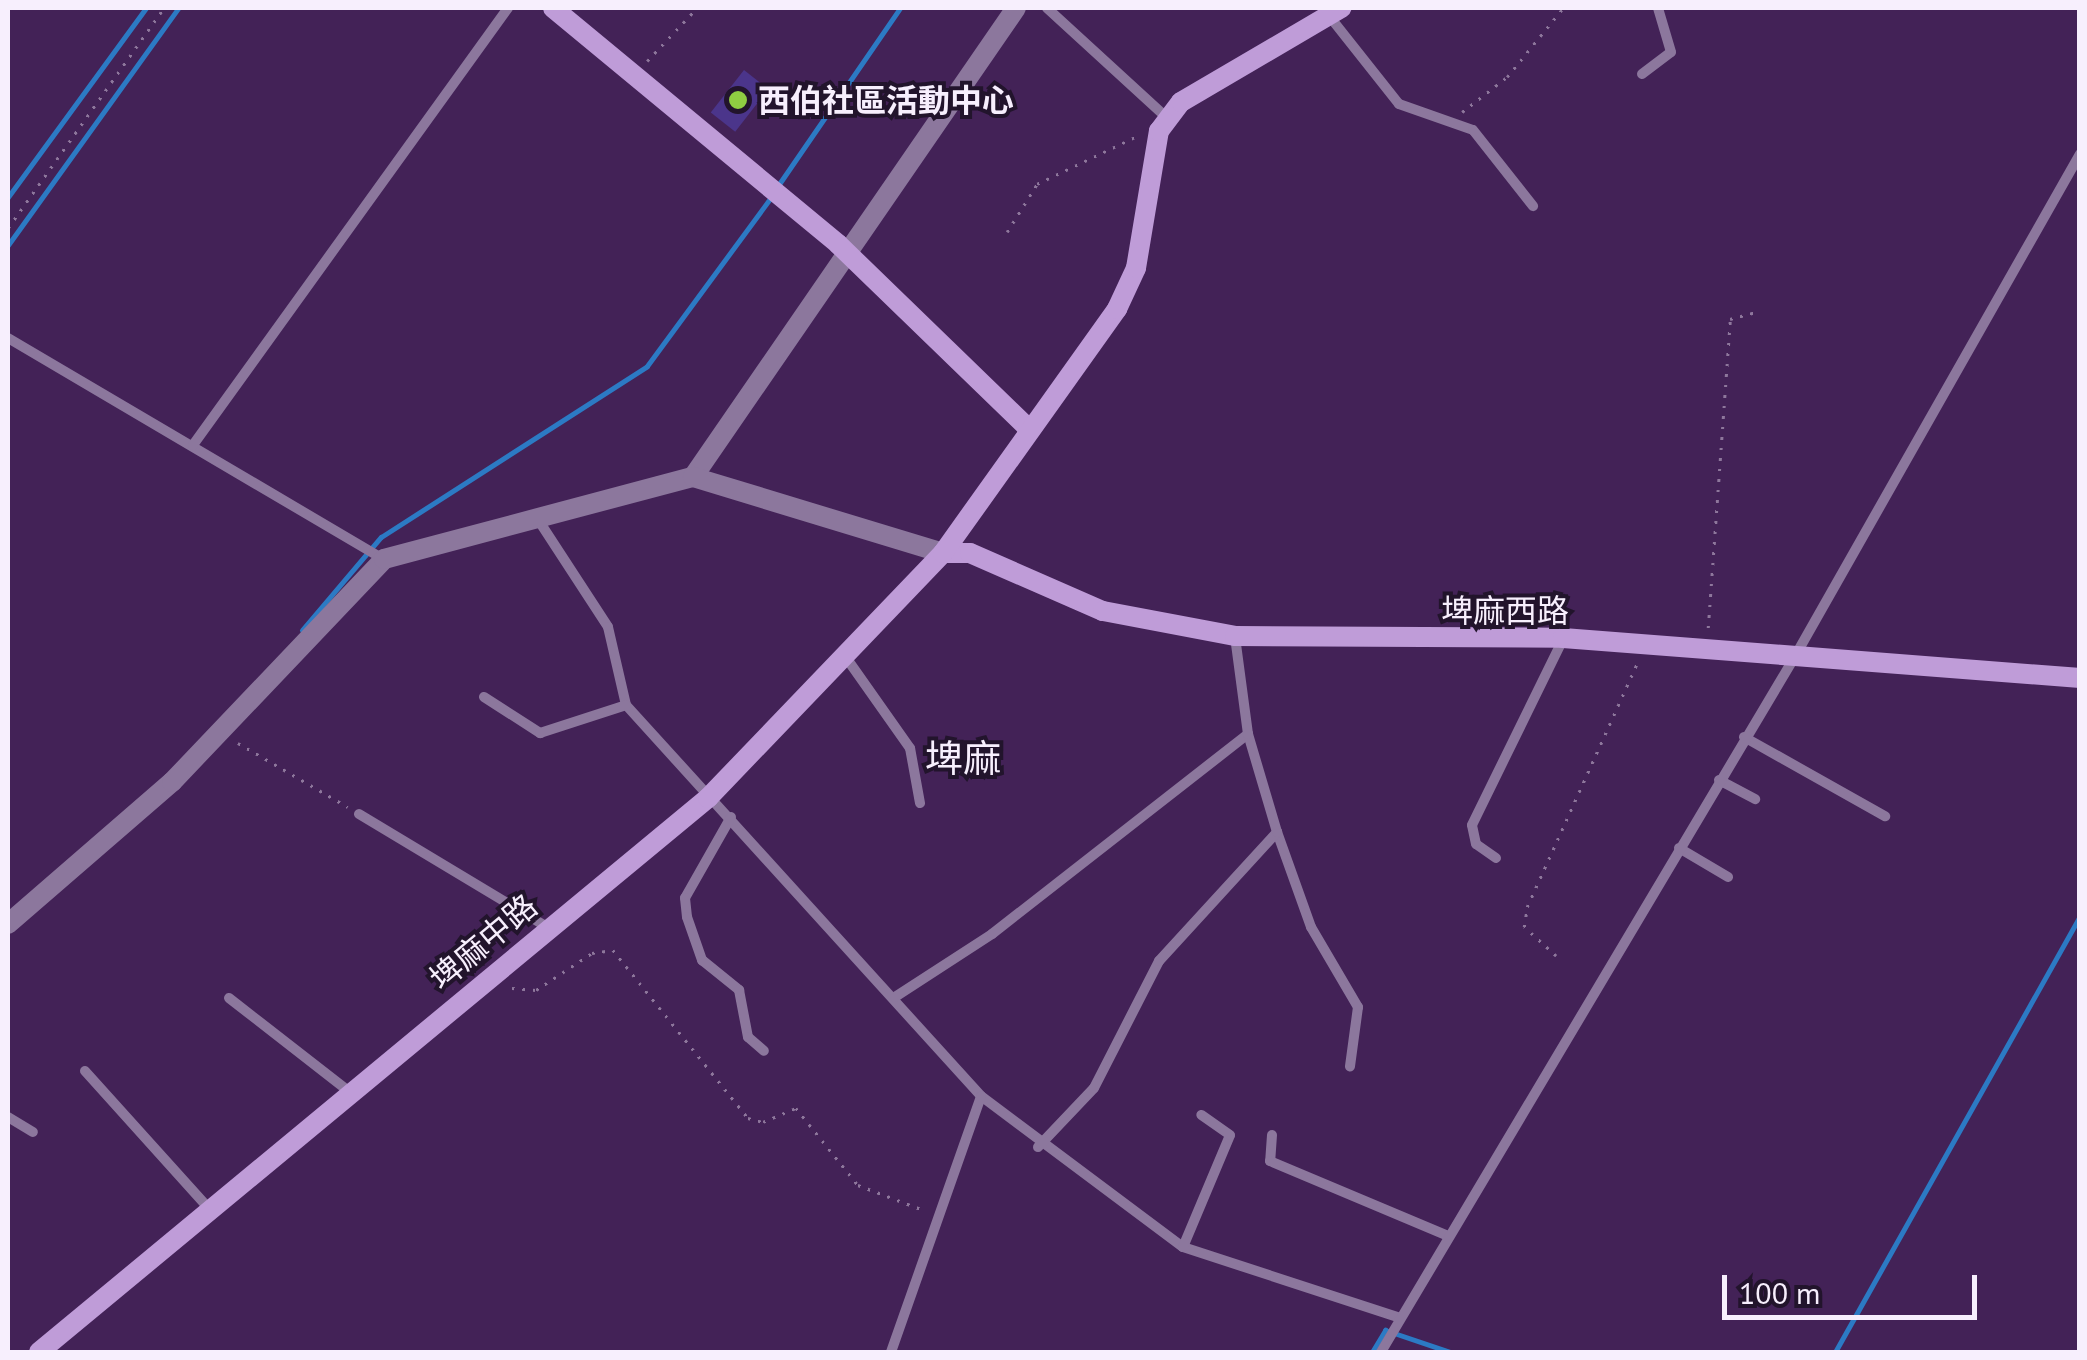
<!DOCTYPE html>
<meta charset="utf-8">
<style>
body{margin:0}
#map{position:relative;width:2087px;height:1360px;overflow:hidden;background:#432257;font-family:"PT Sans","Noto Sans TC",sans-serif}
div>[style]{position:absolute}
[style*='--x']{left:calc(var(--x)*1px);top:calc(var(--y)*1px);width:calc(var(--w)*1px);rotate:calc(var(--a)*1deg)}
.stream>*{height:5px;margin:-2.5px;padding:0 2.5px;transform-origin:2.5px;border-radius:2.5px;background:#2c7ac4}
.building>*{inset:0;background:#4b358b;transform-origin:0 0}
.path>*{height:2.5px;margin-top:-1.25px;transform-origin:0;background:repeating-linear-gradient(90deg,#8e779c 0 2.5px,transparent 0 10.5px)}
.lane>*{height:10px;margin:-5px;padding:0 5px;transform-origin:5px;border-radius:5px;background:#8c779d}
.street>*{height:20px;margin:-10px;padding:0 10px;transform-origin:10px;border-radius:10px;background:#8c779d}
.secondary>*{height:20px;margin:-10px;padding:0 10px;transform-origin:10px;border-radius:10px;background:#bf9cd8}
.dots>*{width:28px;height:28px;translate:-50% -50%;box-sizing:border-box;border:5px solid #22142c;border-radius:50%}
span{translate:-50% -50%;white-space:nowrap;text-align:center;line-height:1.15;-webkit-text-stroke:8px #22142c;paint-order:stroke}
.poi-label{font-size:32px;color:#f7effd;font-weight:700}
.left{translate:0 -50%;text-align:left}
.street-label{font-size:32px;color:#f7effd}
.quarter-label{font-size:38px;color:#f7effd}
.frame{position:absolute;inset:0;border:10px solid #f7effd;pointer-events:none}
.scale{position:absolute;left:1722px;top:1275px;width:255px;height:45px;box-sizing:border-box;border:5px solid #f7effd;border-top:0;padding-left:12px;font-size:30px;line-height:35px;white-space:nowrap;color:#f7effd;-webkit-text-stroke:8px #22142c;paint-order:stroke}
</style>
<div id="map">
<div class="stream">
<i style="--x:777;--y:187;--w:217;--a:-55.5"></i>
<i style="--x:8;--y:197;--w:234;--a:-53.9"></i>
<i style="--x:8;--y:245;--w:292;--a:-54.3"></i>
<i style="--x:302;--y:630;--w:122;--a:-49.7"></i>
<i style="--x:381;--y:537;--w:316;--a:-32.7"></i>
<i style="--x:647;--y:366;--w:210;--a:-53.7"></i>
<i style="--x:1372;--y:1352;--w:26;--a:-59"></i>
<i style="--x:1385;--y:1330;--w:69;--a:18.7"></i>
<i style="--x:1835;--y:1352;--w:500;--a:-60.67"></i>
</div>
<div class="building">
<i style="left:744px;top:70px;width:31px;height:54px;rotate:38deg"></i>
</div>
<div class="path">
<i style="--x:647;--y:61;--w:73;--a:-46.7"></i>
<i style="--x:1462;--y:112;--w:57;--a:-37.9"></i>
<i style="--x:1507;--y:77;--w:89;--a:-50.9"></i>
<i style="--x:8;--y:228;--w:270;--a:-54.7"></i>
<i style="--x:1007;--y:232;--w:57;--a:-58"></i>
<i style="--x:1037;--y:184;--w:111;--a:-25.6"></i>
<i style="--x:1708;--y:628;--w:310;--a:-85.9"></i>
<i style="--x:1730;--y:319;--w:24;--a:-15"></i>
<i style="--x:238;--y:743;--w:127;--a:30.2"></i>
<i style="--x:1556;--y:956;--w:43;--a:-137.8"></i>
<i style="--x:1524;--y:927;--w:20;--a:-81"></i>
<i style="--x:1527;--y:907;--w:270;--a:-65.7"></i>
<i style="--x:512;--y:988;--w:24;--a:5"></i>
<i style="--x:536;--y:990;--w:67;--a:-33.5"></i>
<i style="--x:592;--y:953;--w:21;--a:-8"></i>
<i style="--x:613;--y:950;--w:216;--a:51.2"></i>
<i style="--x:748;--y:1118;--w:16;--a:15"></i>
<i style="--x:763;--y:1122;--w:36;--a:-23"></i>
<i style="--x:796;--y:1108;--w:99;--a:51.2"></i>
<i style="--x:858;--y:1185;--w:73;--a:20.9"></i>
</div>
<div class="lane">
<i style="--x:1047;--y:8;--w:164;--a:42.5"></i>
<i style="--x:1330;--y:17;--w:111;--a:51.6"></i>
<i style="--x:1399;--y:104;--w:78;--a:19.4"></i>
<i style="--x:1473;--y:130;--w:97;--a:51.7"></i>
<i style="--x:1642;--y:74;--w:36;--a:-37"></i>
<i style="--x:1671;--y:52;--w:46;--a:-106.5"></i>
<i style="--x:8;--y:338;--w:435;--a:30.5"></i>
<i style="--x:193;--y:445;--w:539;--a:-54.22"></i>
<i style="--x:539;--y:521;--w:126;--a:56.9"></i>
<i style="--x:608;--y:627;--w:80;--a:77"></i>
<i style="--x:626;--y:705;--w:528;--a:47.76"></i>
<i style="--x:981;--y:1096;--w:252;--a:36.8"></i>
<i style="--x:1183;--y:1247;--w:228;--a:18.1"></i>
<i style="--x:845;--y:656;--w:113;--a:54.8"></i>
<i style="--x:910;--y:748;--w:56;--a:79.7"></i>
<i style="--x:484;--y:697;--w:67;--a:32.7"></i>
<i style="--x:540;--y:733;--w:90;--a:-18"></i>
<i style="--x:1744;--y:737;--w:162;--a:29.3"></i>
<i style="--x:1719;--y:780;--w:41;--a:27.8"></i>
<i style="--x:359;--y:814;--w:219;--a:31"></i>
<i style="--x:731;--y:817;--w:93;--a:119.6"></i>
<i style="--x:685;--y:898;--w:19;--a:84"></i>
<i style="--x:687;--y:917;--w:46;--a:70.8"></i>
<i style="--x:702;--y:960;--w:48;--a:39"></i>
<i style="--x:739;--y:990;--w:48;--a:79.2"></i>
<i style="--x:748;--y:1037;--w:21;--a:41"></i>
<i style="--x:1277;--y:832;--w:101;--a:70.3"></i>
<i style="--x:1311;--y:927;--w:93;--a:59.6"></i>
<i style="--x:1358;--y:1007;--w:60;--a:97.7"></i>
<i style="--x:1679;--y:848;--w:57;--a:30.6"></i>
<i style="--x:1496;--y:858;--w:24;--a:-145"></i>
<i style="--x:1476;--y:844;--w:19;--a:-102"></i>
<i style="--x:1472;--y:825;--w:207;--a:-63.9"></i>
<i style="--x:895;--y:997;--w:116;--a:-33"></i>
<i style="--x:992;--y:934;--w:325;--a:-38"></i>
<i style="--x:229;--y:998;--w:155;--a:37.9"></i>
<i style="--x:85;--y:1071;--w:187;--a:48"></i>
<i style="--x:8;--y:1117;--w:29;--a:31"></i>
<i style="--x:1272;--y:1135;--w:26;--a:94"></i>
<i style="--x:1270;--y:1161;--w:193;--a:22.8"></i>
<i style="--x:1038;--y:1147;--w:81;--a:-46.5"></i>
<i style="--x:1094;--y:1088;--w:143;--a:-62.9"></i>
<i style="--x:1159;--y:961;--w:175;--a:-47.5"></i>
<i style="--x:1277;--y:832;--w:102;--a:-106.5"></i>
<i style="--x:1248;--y:734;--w:98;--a:-97.6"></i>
<i style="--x:1183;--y:1247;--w:121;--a:-67.2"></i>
<i style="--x:1230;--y:1135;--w:35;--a:-145"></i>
<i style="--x:891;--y:1352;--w:271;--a:-70.6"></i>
<i style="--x:1381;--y:1352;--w:808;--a:-59.24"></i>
<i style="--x:1794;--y:658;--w:579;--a:-60.43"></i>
</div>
<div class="street">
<i style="--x:693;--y:477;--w:569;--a:-55.44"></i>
<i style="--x:8;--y:924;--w:217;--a:-40.9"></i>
<i style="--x:172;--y:782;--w:308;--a:-46.4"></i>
<i style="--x:384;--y:559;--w:320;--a:-14.9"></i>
<i style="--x:693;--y:477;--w:261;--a:16.9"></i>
</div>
<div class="secondary">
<i style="--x:553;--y:8;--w:370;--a:39.6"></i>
<i style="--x:838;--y:244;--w:263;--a:44.1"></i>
<i style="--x:943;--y:553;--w:27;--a:0"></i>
<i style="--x:970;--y:553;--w:145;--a:23.6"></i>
<i style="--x:1103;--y:611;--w:134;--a:10.7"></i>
<i style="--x:1235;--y:636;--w:328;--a:0.3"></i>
<i style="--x:1563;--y:638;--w:519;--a:4.42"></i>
<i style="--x:39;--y:1352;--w:869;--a:-39.63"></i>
<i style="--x:708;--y:798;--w:339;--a:-46.2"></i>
<i style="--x:943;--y:553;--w:300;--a:-54.5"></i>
<i style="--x:1117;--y:309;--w:45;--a:-65.1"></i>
<i style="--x:1136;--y:268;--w:139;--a:-80.5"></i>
<i style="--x:1159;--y:131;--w:36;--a:-53"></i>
<i style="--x:1181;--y:102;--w:186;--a:-30.4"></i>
</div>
<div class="dots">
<i style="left:738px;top:100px;background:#8fcd42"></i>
</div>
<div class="poi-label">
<span class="left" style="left:758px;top:100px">西伯社區活動中心</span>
</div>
<div class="street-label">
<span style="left:1505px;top:610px">埤麻西路</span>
<span style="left:483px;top:942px;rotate:-40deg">埤麻中路</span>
</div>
<div class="quarter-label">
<span style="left:963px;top:758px">埤麻</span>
</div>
<div class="frame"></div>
<div class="scale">100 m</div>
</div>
